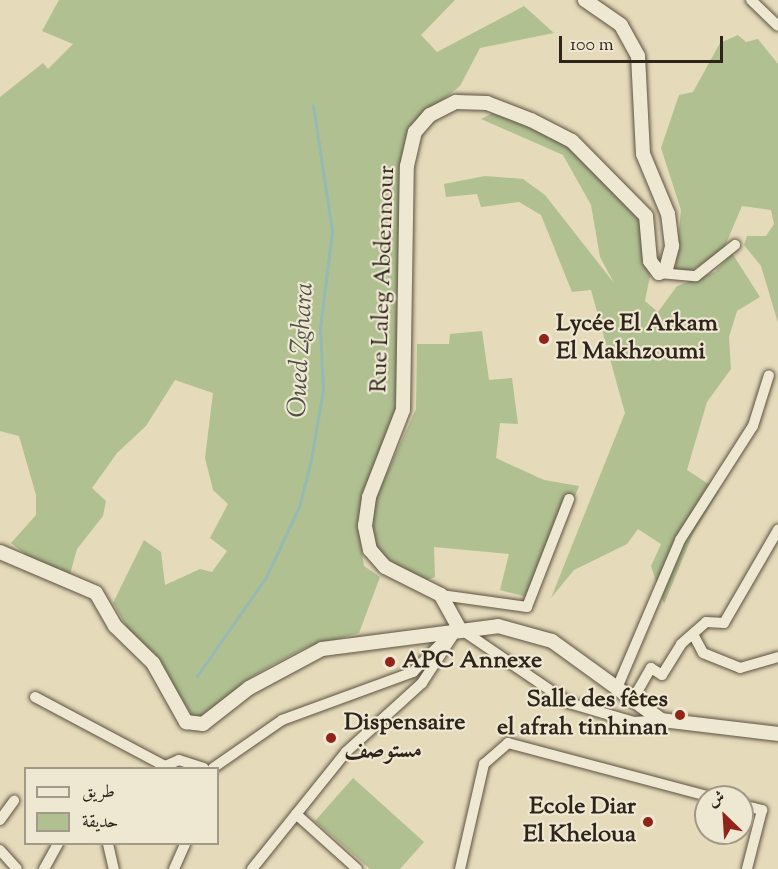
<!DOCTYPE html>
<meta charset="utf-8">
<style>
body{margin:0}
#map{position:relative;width:778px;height:869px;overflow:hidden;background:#e5dab9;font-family:"Sorts Mill Goudy",Amiri,serif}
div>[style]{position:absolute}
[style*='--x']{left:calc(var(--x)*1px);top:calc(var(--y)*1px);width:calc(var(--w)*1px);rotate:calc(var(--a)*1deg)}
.green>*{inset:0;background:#b1c091}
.stream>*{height:3px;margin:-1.5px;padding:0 1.5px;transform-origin:1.5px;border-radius:1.5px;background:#96bab1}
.roads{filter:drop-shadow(0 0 2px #5c5242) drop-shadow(0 0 2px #5c5242)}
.minor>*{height:10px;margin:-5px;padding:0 5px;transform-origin:5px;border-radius:5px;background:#eee7d2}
.tertiary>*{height:14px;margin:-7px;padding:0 7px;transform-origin:7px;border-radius:7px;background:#eee7d2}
.dots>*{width:16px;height:16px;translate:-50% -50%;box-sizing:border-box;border:3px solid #eee7d2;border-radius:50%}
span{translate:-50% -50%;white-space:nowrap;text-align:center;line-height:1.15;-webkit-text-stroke:4.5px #eee7d2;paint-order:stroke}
.street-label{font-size:24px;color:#2f241a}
.poi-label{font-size:24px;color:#2f241a;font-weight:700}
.left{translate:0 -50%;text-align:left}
.right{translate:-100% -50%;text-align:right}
.water-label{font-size:26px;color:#4e5147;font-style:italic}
.legend{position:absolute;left:24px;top:767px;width:195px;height:78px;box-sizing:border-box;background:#eee7d2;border:2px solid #a29988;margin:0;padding:8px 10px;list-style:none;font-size:18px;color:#2f241a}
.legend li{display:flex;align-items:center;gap:12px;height:30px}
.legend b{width:30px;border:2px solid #a29988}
.north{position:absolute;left:694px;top:785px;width:60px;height:60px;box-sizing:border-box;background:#eee7d2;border:2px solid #a29988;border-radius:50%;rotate:335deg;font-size:16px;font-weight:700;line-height:24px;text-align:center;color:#2f241a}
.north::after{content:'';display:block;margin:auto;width:21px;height:27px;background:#8f2418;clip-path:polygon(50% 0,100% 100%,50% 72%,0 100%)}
.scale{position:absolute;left:559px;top:36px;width:164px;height:27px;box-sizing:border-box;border:3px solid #2f241a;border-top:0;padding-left:8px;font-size:18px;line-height:21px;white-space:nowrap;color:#2f241a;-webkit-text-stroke:4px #eee7d2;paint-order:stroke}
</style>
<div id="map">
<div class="green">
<i style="clip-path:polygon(59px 0,455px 0,421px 35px,437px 52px,524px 6px,554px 33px,480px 48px,460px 86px,415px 122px,405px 141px,395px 416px,365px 495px,359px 532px,364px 566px,380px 577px,359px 633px,307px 647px,272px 665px,245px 681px,207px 718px,193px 717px,163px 670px,138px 646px,113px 603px,144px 540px,161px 552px,165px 585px,200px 569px,212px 572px,227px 551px,210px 538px,228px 504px,213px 490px,205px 458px,213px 393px,175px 380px,146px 426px,117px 453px,92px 488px,106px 501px,103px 516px,77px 549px,70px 574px,51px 574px,11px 543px,36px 515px,36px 495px,19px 436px,0 431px,0 97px,43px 63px,48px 69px,73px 44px,42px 31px)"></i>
<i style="clip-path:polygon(738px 35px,746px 42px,758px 39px,778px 64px,778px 323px,761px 266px,744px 245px,747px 236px,766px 236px,774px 224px,771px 210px,742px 206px,722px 253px,688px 272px,675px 270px,681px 210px,661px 148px,679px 95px,693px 92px,720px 43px)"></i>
<i style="clip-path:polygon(493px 113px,563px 141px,636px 216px,646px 230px,650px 276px,645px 301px,658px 312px,677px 286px,715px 272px,732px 253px,760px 297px,737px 311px,729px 337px,731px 369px,707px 402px,687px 470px,719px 491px,693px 534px,664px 604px,651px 566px,661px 544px,638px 529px,627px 544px,574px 570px,551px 598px,625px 413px,591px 290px,572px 292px,541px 215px,519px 202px,481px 207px,477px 194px,446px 197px,444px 184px,485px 176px,523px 179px,545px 195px,614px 283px,600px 257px,591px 205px,563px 155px,481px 119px)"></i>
<i style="clip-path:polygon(482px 331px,489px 380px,512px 378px,518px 424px,500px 423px,496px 458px,544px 480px,579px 486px,534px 599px,500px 590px,509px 554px,434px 547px,435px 577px,421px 582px,373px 548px,369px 522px,377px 495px,416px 409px,417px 344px,449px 344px,450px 334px)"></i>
<i style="clip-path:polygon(353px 778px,424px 842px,400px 869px,370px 869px,315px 821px)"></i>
</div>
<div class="stream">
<i style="--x:197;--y:676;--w:121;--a:-55.1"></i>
<i style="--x:266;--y:577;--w:77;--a:-64.8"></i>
<i style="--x:299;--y:507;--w:49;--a:-75.7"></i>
<i style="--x:311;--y:460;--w:71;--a:-80.3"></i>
<i style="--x:323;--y:390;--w:62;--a:-92.8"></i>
<i style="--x:320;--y:328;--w:98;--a:-82.9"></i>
<i style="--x:332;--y:231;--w:127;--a:-98.6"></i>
</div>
<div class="roads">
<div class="minor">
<i style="--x:751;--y:0;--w:37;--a:44"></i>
<i style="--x:659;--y:273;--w:37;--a:5"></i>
<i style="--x:696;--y:276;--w:50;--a:-38.5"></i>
<i style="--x:441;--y:595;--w:87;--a:7.9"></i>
<i style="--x:527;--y:607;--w:116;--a:-68.7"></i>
<i style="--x:459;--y:628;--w:133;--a:34.3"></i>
<i style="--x:569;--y:703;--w:68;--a:16.3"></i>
<i style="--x:634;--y:722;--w:27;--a:-4"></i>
<i style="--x:693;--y:634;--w:21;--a:62"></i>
<i style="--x:703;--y:653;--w:40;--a:22"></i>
<i style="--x:740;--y:668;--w:40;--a:-16"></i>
<i style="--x:617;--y:688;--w:161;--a:-66.9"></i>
<i style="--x:680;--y:540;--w:135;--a:-57.4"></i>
<i style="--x:753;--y:426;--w:53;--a:-72.6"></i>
<i style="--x:35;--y:697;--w:147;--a:28"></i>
<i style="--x:165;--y:766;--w:15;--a:-23"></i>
<i style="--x:179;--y:760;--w:26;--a:18"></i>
<i style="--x:633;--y:699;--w:36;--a:-60"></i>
<i style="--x:651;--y:668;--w:13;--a:32"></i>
<i style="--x:662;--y:675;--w:36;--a:-58"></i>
<i style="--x:681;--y:644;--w:33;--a:-41"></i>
<i style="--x:706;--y:622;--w:18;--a:3"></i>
<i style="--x:724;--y:623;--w:108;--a:-59.9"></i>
<i style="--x:213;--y:768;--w:84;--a:-34.8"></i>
<i style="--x:282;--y:720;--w:140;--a:-20.1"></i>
<i style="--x:413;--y:672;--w:50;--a:-45.8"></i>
<i style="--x:742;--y:805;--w:21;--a:14"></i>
<i style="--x:762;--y:810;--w:61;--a:104.3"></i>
<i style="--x:296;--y:814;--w:82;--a:42"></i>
<i style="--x:0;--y:820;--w:24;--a:-54"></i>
<i style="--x:108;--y:844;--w:26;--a:77"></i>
<i style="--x:0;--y:850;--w:25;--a:48"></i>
<i style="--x:44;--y:869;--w:29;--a:-61"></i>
<i style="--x:174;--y:869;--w:27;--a:-66"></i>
<i style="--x:252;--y:869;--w:150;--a:-51.2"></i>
<i style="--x:346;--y:752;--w:103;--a:-42.2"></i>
<i style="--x:422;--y:683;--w:66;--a:-56.8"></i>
<i style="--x:460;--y:869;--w:108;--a:-77.1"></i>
<i style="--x:484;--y:764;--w:32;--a:-41"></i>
<i style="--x:508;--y:743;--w:210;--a:14.9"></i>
</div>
<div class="tertiary">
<i style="--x:0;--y:552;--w:104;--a:23.1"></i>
<i style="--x:96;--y:593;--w:38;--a:60"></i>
<i style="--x:115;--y:626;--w:53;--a:44.2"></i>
<i style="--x:153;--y:663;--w:68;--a:60.8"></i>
<i style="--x:186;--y:722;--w:17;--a:7"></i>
<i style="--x:203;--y:724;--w:58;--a:-38"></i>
<i style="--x:249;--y:688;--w:83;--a:-28.1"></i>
<i style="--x:322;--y:649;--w:177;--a:-7.4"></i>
<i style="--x:498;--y:626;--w:56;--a:15.5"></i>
<i style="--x:552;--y:641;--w:135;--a:35.9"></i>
<i style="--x:661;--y:720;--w:118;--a:6.8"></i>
<i style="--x:459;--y:628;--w:38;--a:-119"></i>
<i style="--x:441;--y:595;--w:63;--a:-153.4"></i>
<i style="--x:385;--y:567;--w:23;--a:-131"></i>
<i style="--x:370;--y:550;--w:25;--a:-102"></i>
<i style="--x:365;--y:526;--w:29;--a:-82"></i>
<i style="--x:369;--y:497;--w:93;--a:-68.7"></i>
<i style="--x:403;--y:410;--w:244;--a:-89.1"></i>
<i style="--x:407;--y:166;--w:35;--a:-77"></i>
<i style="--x:415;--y:132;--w:23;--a:-49"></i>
<i style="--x:430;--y:115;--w:29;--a:-27"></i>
<i style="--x:456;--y:102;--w:31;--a:2"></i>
<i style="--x:487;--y:103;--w:47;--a:21.1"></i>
<i style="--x:531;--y:120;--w:46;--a:27.1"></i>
<i style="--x:572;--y:141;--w:105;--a:45.4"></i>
<i style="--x:646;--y:216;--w:45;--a:84.9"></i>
<i style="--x:650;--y:261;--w:15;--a:53"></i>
<i style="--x:659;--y:273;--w:8;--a:-30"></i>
<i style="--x:666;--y:269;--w:24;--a:-75"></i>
<i style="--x:672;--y:246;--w:32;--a:-97"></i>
<i style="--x:668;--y:214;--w:65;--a:-112.6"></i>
<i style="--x:643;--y:154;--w:98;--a:-92.9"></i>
<i style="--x:638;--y:56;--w:35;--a:-119"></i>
<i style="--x:621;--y:25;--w:44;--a:-145.2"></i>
</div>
</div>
<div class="dots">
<i style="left:544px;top:339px;background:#8f2418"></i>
<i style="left:390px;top:662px;background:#8f2418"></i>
<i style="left:680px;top:715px;background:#8f2418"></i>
<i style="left:331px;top:738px;background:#8f2418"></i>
<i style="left:648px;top:822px;background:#8f2418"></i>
</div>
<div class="street-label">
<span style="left:384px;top:279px;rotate:-88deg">Rue Laleg Abdennour</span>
</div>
<div class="poi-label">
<span class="left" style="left:556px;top:339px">Lycée El Arkam<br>El Makhzoumi</span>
<span class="left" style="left:402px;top:662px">APC Annexe</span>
<span class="right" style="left:668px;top:715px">Salle des fêtes<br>el afrah tinhinan</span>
<span class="left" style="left:344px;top:738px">Dispensaire<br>مستوصف</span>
<span class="right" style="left:636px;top:822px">Ecole Diar<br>El Kheloua</span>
</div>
<div class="water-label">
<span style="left:302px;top:350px;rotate:-87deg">Oued Zghara</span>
</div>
<ul class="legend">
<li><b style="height:8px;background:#eee7d2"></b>طريق</li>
<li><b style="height:16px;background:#b1c091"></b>حديقة</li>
</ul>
<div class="north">ش</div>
<div class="scale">100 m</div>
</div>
